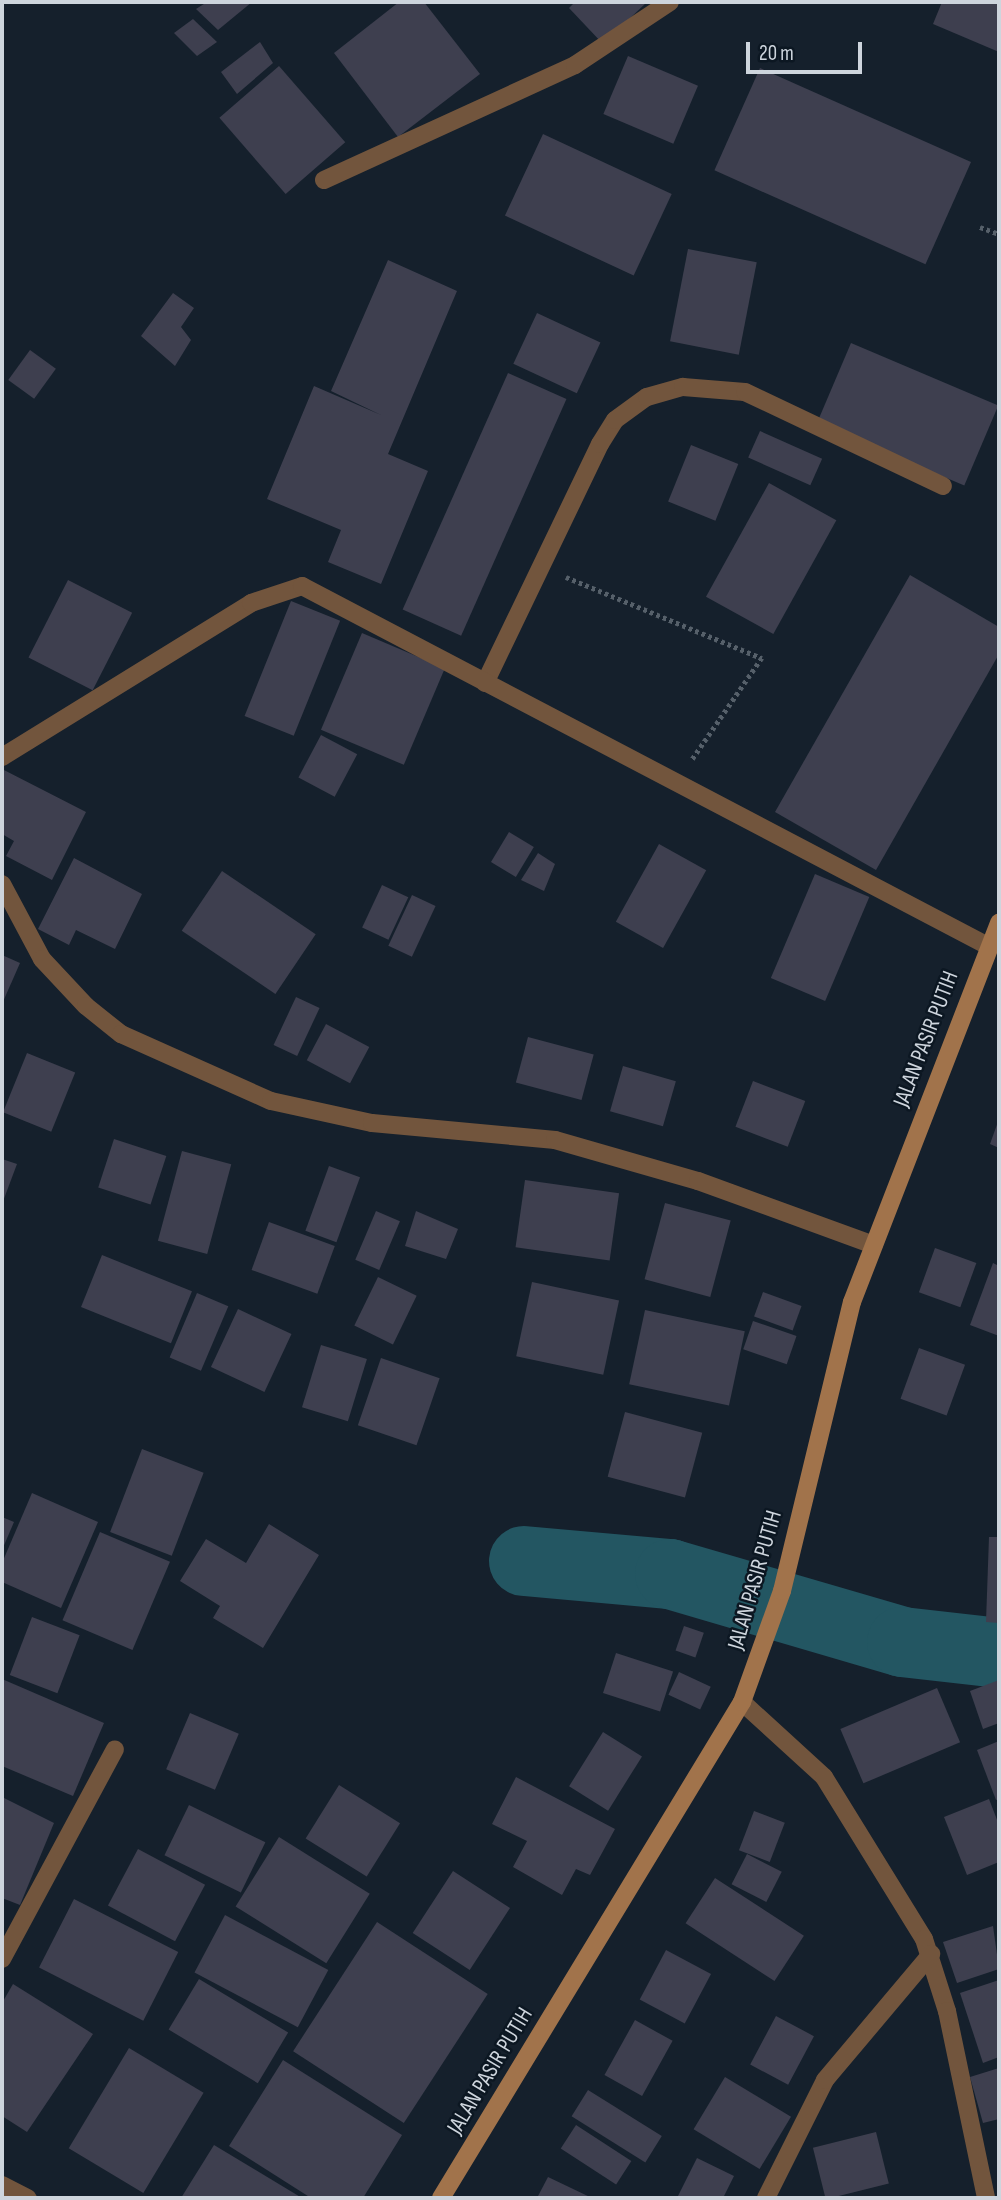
<!DOCTYPE html>
<style>
body{margin:0}
#map{position:relative;width:1001px;height:2200px;overflow:hidden;background:#15202c;font-family:"Sofia Sans Condensed",sans-serif}
div>[style]{position:absolute}
[style*='--x']{left:calc(var(--x)*1px);top:calc(var(--y)*1px);width:calc(var(--w)*1px);rotate:calc(var(--a)*1deg)}
.river>*{height:70px;margin:-35px;padding:0 35px;transform-origin:35px;border-radius:35px;background:#235662}
.building>*{inset:0;background:#3e3f4f;transform-origin:0 0}
.path>*{height:4.5px;margin-top:-2.25px;transform-origin:0;background:repeating-linear-gradient(90deg,#56606a 0 3.5px,transparent 0 7px)}
.minor>*{height:18px;margin:-9px;padding:0 9px;transform-origin:9px;border-radius:9px;background:#72553d}
.secondary>*{height:18px;margin:-9px;padding:0 9px;transform-origin:9px;border-radius:9px;background:#a1734b}
span{translate:-50% -50%;white-space:nowrap;text-align:center;line-height:1.15;-webkit-text-stroke:5px #0c1722;paint-order:stroke}
.street-label{font-size:23px;color:#ced5dd}
.frame{position:absolute;inset:0;border:4px solid #ced5dd;pointer-events:none}
.scale{position:absolute;left:746px;top:42px;width:116px;height:32px;box-sizing:border-box;border:4px solid #ced5dd;border-top:0;padding-left:9px;font-size:21px;line-height:24px;white-space:nowrap;color:#ced5dd;-webkit-text-stroke:5px #0c1722;paint-order:stroke}
</style>
<div id="map">
<div class="river">
<i style="--x:524;--y:1561;--w:147;--a:5.1"></i>
<i style="--x:670;--y:1574;--w:242;--a:16.3"></i>
<i style="--x:902;--y:1642;--w:98;--a:6.5"></i>
</div>
<div class="building">
<i style="clip-path:polygon(207px 2px,252px 2px,218px 30px,196px 9px)"></i>
<i style="clip-path:polygon(399px 2px,424px 2px,480px 74px,398px 137px,334px 53px)"></i>
<i style="clip-path:polygon(575px 2px,647px 2px,603px 44px,569px 8px)"></i>
<i style="clip-path:polygon(942px 2px,999px 2px,999px 52px,933px 24px)"></i>
<i style="clip-path:polygon(193px 19px,217px 42px,197px 56px,174px 33px)"></i>
<i style="clip-path:polygon(260px 42px,273px 63px,237px 94px,221px 72px)"></i>
<i style="left:628px;top:56px;width:76px;height:63px;rotate:23deg"></i>
<i style="left:279px;top:66px;width:101px;height:79px;rotate:49deg"></i>
<i style="left:760px;top:68px;width:231px;height:112px;rotate:24deg"></i>
<i style="left:543px;top:134px;width:142px;height:90px;rotate:25deg"></i>
<i style="left:688px;top:249px;width:70px;height:94px;rotate:11deg"></i>
<i style="clip-path:polygon(388px 260px,457px 291px,388px 454px,428px 471px,381px 584px,328px 562px,341px 530px,267px 499px,314px 386px,381px 415px,331px 391px)"></i>
<i style="clip-path:polygon(173px 293px,194px 308px,181px 327px,191px 340px,175px 366px,141px 336px)"></i>
<i style="left:537px;top:313px;width:70px;height:56px;rotate:25deg"></i>
<i style="left:851px;top:343px;width:160px;height:87px;rotate:23deg"></i>
<i style="left:30px;top:350px;width:32px;height:37px;rotate:36deg"></i>
<i style="left:508px;top:373px;width:64px;height:259px;rotate:24deg"></i>
<i style="left:760px;top:431px;width:68px;height:29px;rotate:24deg"></i>
<i style="left:691px;top:445px;width:51px;height:61px;rotate:22deg"></i>
<i style="left:769px;top:483px;width:77px;height:130px;rotate:29deg"></i>
<i style="clip-path:polygon(910px 575px,999px 627px,999px 654px,876px 870px,775px 812px)"></i>
<i style="left:68px;top:580px;width:72px;height:87px;rotate:27deg"></i>
<i style="left:291px;top:601px;width:53px;height:124px;rotate:22deg"></i>
<i style="left:362px;top:633px;width:90px;height:105px;rotate:23deg"></i>
<i style="left:321px;top:735px;width:41px;height:48px;rotate:28deg"></i>
<i style="clip-path:polygon(2px 769px,86px 812px,52px 880px,6px 856px,14px 841px,2px 834px)"></i>
<i style="left:509px;top:832px;width:29px;height:35px;rotate:31deg"></i>
<i style="left:659px;top:844px;width:54px;height:89px;rotate:29deg"></i>
<i style="clip-path:polygon(538px 853px,555px 864px,544px 891px,521px 880px)"></i>
<i style="clip-path:polygon(74px 858px,142px 894px,115px 949px,76px 930px,69px 945px,38px 929px)"></i>
<i style="left:222px;top:871px;width:113px;height:72px;rotate:34deg"></i>
<i style="left:815px;top:874px;width:59px;height:113px;rotate:23deg"></i>
<i style="left:382px;top:885px;width:29px;height:47px;rotate:25deg"></i>
<i style="left:412px;top:895px;width:26px;height:56px;rotate:25deg"></i>
<i style="clip-path:polygon(2px 955px,20px 963px,2px 1004px)"></i>
<i style="left:296px;top:997px;width:26px;height:53px;rotate:25deg"></i>
<i style="left:326px;top:1024px;width:49px;height:41px;rotate:28deg"></i>
<i style="left:528px;top:1037px;width:68px;height:47px;rotate:15deg"></i>
<i style="left:27px;top:1053px;width:52px;height:64px;rotate:22deg"></i>
<i style="left:623px;top:1066px;width:55px;height:47px;rotate:16deg"></i>
<i style="left:753px;top:1081px;width:56px;height:49px;rotate:21deg"></i>
<i style="clip-path:polygon(999px 1119px,999px 1148px,990px 1144px)"></i>
<i style="left:114px;top:1139px;width:55px;height:51px;rotate:18deg"></i>
<i style="left:182px;top:1151px;width:51px;height:93px;rotate:15deg"></i>
<i style="clip-path:polygon(2px 1159px,17px 1164px,2px 1204px)"></i>
<i style="left:329px;top:1166px;width:33px;height:69px;rotate:20deg"></i>
<i style="left:525px;top:1180px;width:95px;height:68px;rotate:8deg"></i>
<i style="left:665px;top:1203px;width:68px;height:79px;rotate:15deg"></i>
<i style="left:376px;top:1211px;width:26px;height:53px;rotate:23deg"></i>
<i style="clip-path:polygon(416px 1211px,458px 1229px,446px 1259px,405px 1246px)"></i>
<i style="left:269px;top:1222px;width:70px;height:51px;rotate:20deg"></i>
<i style="left:935px;top:1248px;width:44px;height:47px;rotate:20deg"></i>
<i style="left:102px;top:1255px;width:97px;height:56px;rotate:22deg"></i>
<i style="clip-path:polygon(993px 1263px,999px 1266px,999px 1336px,970px 1325px)"></i>
<i style="left:378px;top:1277px;width:43px;height:54px;rotate:26deg"></i>
<i style="left:532px;top:1282px;width:89px;height:76px;rotate:12deg"></i>
<i style="left:763px;top:1292px;width:41px;height:26px;rotate:20deg"></i>
<i style="left:197px;top:1293px;width:34px;height:70px;rotate:23deg"></i>
<i style="left:238px;top:1309px;width:59px;height:64px;rotate:25deg"></i>
<i style="left:645px;top:1310px;width:102px;height:76px;rotate:12deg"></i>
<i style="left:753px;top:1321px;width:46px;height:30px;rotate:19deg"></i>
<i style="left:321px;top:1345px;width:48px;height:65px;rotate:17deg"></i>
<i style="left:919px;top:1348px;width:49px;height:54px;rotate:20deg"></i>
<i style="left:381px;top:1358px;width:62px;height:71px;rotate:19deg"></i>
<i style="left:625px;top:1412px;width:80px;height:67px;rotate:15deg"></i>
<i style="left:142px;top:1449px;width:66px;height:89px;rotate:21deg"></i>
<i style="clip-path:polygon(32px 1493px,98px 1522px,61px 1608px,2px 1582px,2px 1563px)"></i>
<i style="clip-path:polygon(2px 1517px,14px 1522px,2px 1550px)"></i>
<i style="clip-path:polygon(269px 1524px,319px 1555px,263px 1648px,213px 1618px,220px 1606px,180px 1581px,206px 1539px,246px 1563px)"></i>
<i style="left:100px;top:1532px;width:76px;height:96px;rotate:23deg"></i>
<i style="clip-path:polygon(989px 1537px,999px 1537px,999px 1623px,986px 1622px)"></i>
<i style="left:32px;top:1617px;width:51px;height:62px;rotate:21deg"></i>
<i style="left:684px;top:1626px;width:21px;height:26px;rotate:19deg"></i>
<i style="left:616px;top:1653px;width:60px;height:42px;rotate:18deg"></i>
<i style="left:679px;top:1672px;width:35px;height:25px;rotate:25deg"></i>
<i style="clip-path:polygon(2px 1679px,104px 1723px,73px 1796px,2px 1766px)"></i>
<i style="clip-path:polygon(999px 1680px,999px 1723px,983px 1729px,970px 1691px)"></i>
<i style="left:937px;top:1688px;width:59px;height:105px;rotate:67deg"></i>
<i style="left:190px;top:1713px;width:53px;height:61px;rotate:23deg"></i>
<i style="left:603px;top:1732px;width:46px;height:64px;rotate:32deg"></i>
<i style="clip-path:polygon(999px 1741px,999px 1799px,996px 1800px,977px 1750px)"></i>
<i style="clip-path:polygon(516px 1777px,615px 1829px,590px 1875px,576px 1869px,562px 1895px,513px 1867px,527px 1841px,492px 1824px)"></i>
<i style="left:339px;top:1785px;width:72px;height:63px;rotate:32deg"></i>
<i style="clip-path:polygon(2px 1797px,54px 1823px,20px 1905px,2px 1898px)"></i>
<i style="clip-path:polygon(989px 1799px,999px 1825px,999px 1862px,967px 1875px,944px 1817px)"></i>
<i style="left:189px;top:1805px;width:85px;height:56px;rotate:26deg"></i>
<i style="left:754px;top:1811px;width:33px;height:42px;rotate:21deg"></i>
<i style="left:279px;top:1837px;width:107px;height:82px;rotate:32deg"></i>
<i style="left:138px;top:1849px;width:76px;height:64px;rotate:28deg"></i>
<i style="left:747px;top:1854px;width:39px;height:34px;rotate:27deg"></i>
<i style="left:453px;top:1871px;width:68px;height:74px;rotate:33deg"></i>
<i style="left:715px;top:1878px;width:106px;height:54px;rotate:33deg"></i>
<i style="left:74px;top:1899px;width:117px;height:77px;rotate:27deg"></i>
<i style="left:225px;top:1915px;width:117px;height:65px;rotate:28deg"></i>
<i style="left:377px;top:1922px;width:132px;height:154px;rotate:33deg"></i>
<i style="clip-path:polygon(993px 1926px,999px 1969px,957px 1983px,943px 1942px)"></i>
<i style="left:666px;top:1950px;width:51px;height:56px;rotate:28deg"></i>
<i style="left:199px;top:1979px;width:104px;height:59px;rotate:31deg"></i>
<i style="clip-path:polygon(999px 1980px,999px 2057px,983px 2063px,960px 1993px)"></i>
<i style="clip-path:polygon(13px 1984px,93px 2034px,27px 2132px,2px 2116px,2px 2003px)"></i>
<i style="left:776px;top:2016px;width:43px;height:55px;rotate:28deg"></i>
<i style="left:635px;top:2020px;width:43px;height:63px;rotate:29deg"></i>
<i style="left:129px;top:2048px;width:87px;height:117px;rotate:31deg"></i>
<i style="clip-path:polygon(283px 2060px,402px 2135px,363px 2198px,311px 2198px,229px 2146px)"></i>
<i style="clip-path:polygon(999px 2068px,999px 2119px,983px 2123px,970px 2077px)"></i>
<i style="left:725px;top:2077px;width:77px;height:61px;rotate:31deg"></i>
<i style="left:588px;top:2090px;width:87px;height:31px;rotate:32deg"></i>
<i style="left:576px;top:2125px;width:66px;height:28px;rotate:33deg"></i>
<i style="left:876px;top:2132px;width:53px;height:65px;rotate:76deg"></i>
<i style="clip-path:polygon(214px 2145px,302px 2198px,181px 2198px)"></i>
<i style="clip-path:polygon(697px 2158px,734px 2176px,723px 2198px,677px 2198px)"></i>
<i style="clip-path:polygon(548px 2177px,592px 2198px,537px 2198px)"></i>
</div>
<div class="path">
<i style="--x:980;--y:227;--w:20;--a:20"></i>
<i style="--x:566;--y:577;--w:212;--a:22.5"></i>
<i style="--x:762;--y:658;--w:124;--a:124.5"></i>
</div>
<div class="minor">
<i style="--x:324;--y:180;--w:276;--a:-24.6"></i>
<i style="--x:575;--y:65;--w:114;--a:-33.6"></i>
<i style="--x:485;--y:683;--w:265;--a:-64.3"></i>
<i style="--x:600;--y:444;--w:28;--a:-58"></i>
<i style="--x:615;--y:420;--w:39;--a:-36"></i>
<i style="--x:647;--y:397;--w:37;--a:-16"></i>
<i style="--x:683;--y:387;--w:62;--a:4.6"></i>
<i style="--x:745;--y:392;--w:219;--a:25.4"></i>
<i style="--x:2;--y:757;--w:293;--a:-31.7"></i>
<i style="--x:251;--y:603;--w:54;--a:-18.4"></i>
<i style="--x:302;--y:586;--w:775;--a:27.69"></i>
<i style="--x:2;--y:884;--w:85;--a:61.9"></i>
<i style="--x:42;--y:959;--w:64;--a:46.9"></i>
<i style="--x:86;--y:1006;--w:45;--a:38.7"></i>
<i style="--x:121;--y:1034;--w:164;--a:24.1"></i>
<i style="--x:271;--y:1101;--w:103;--a:12.3"></i>
<i style="--x:372;--y:1123;--w:184;--a:5.3"></i>
<i style="--x:555;--y:1140;--w:149;--a:16"></i>
<i style="--x:698;--y:1181;--w:187;--a:20"></i>
<i style="--x:742;--y:1702;--w:111;--a:42.4"></i>
<i style="--x:824;--y:1777;--w:190;--a:58.3"></i>
<i style="--x:924;--y:1939;--w:76;--a:72.3"></i>
<i style="--x:947;--y:2011;--w:191;--a:78.2"></i>
<i style="--x:2;--y:1959;--w:238;--a:-61.7"></i>
<i style="--x:2;--y:2185;--w:29;--a:27"></i>
<i style="--x:766;--y:2198;--w:132;--a:-63.4"></i>
<i style="--x:825;--y:2080;--w:165;--a:-49.9"></i>
</div>
<div class="secondary">
<i style="--x:441;--y:2198;--w:580;--a:-58.75"></i>
<i style="--x:742;--y:1702;--w:118;--a:-70.2"></i>
<i style="--x:782;--y:1591;--w:297;--a:-76.4"></i>
<i style="--x:852;--y:1302;--w:407;--a:-68.8"></i>
</div>
<div class="street-label">
<span style="left:926px;top:1039px;rotate:-69deg">JALAN PASIR PUTIH</span>
<span style="left:755px;top:1580px;rotate:-74deg">JALAN PASIR PUTIH</span>
<span style="left:490px;top:2071px;rotate:-59deg">JALAN PASIR PUTIH</span>
</div>
<div class="frame"></div>
<div class="scale">20 m</div>
</div>
